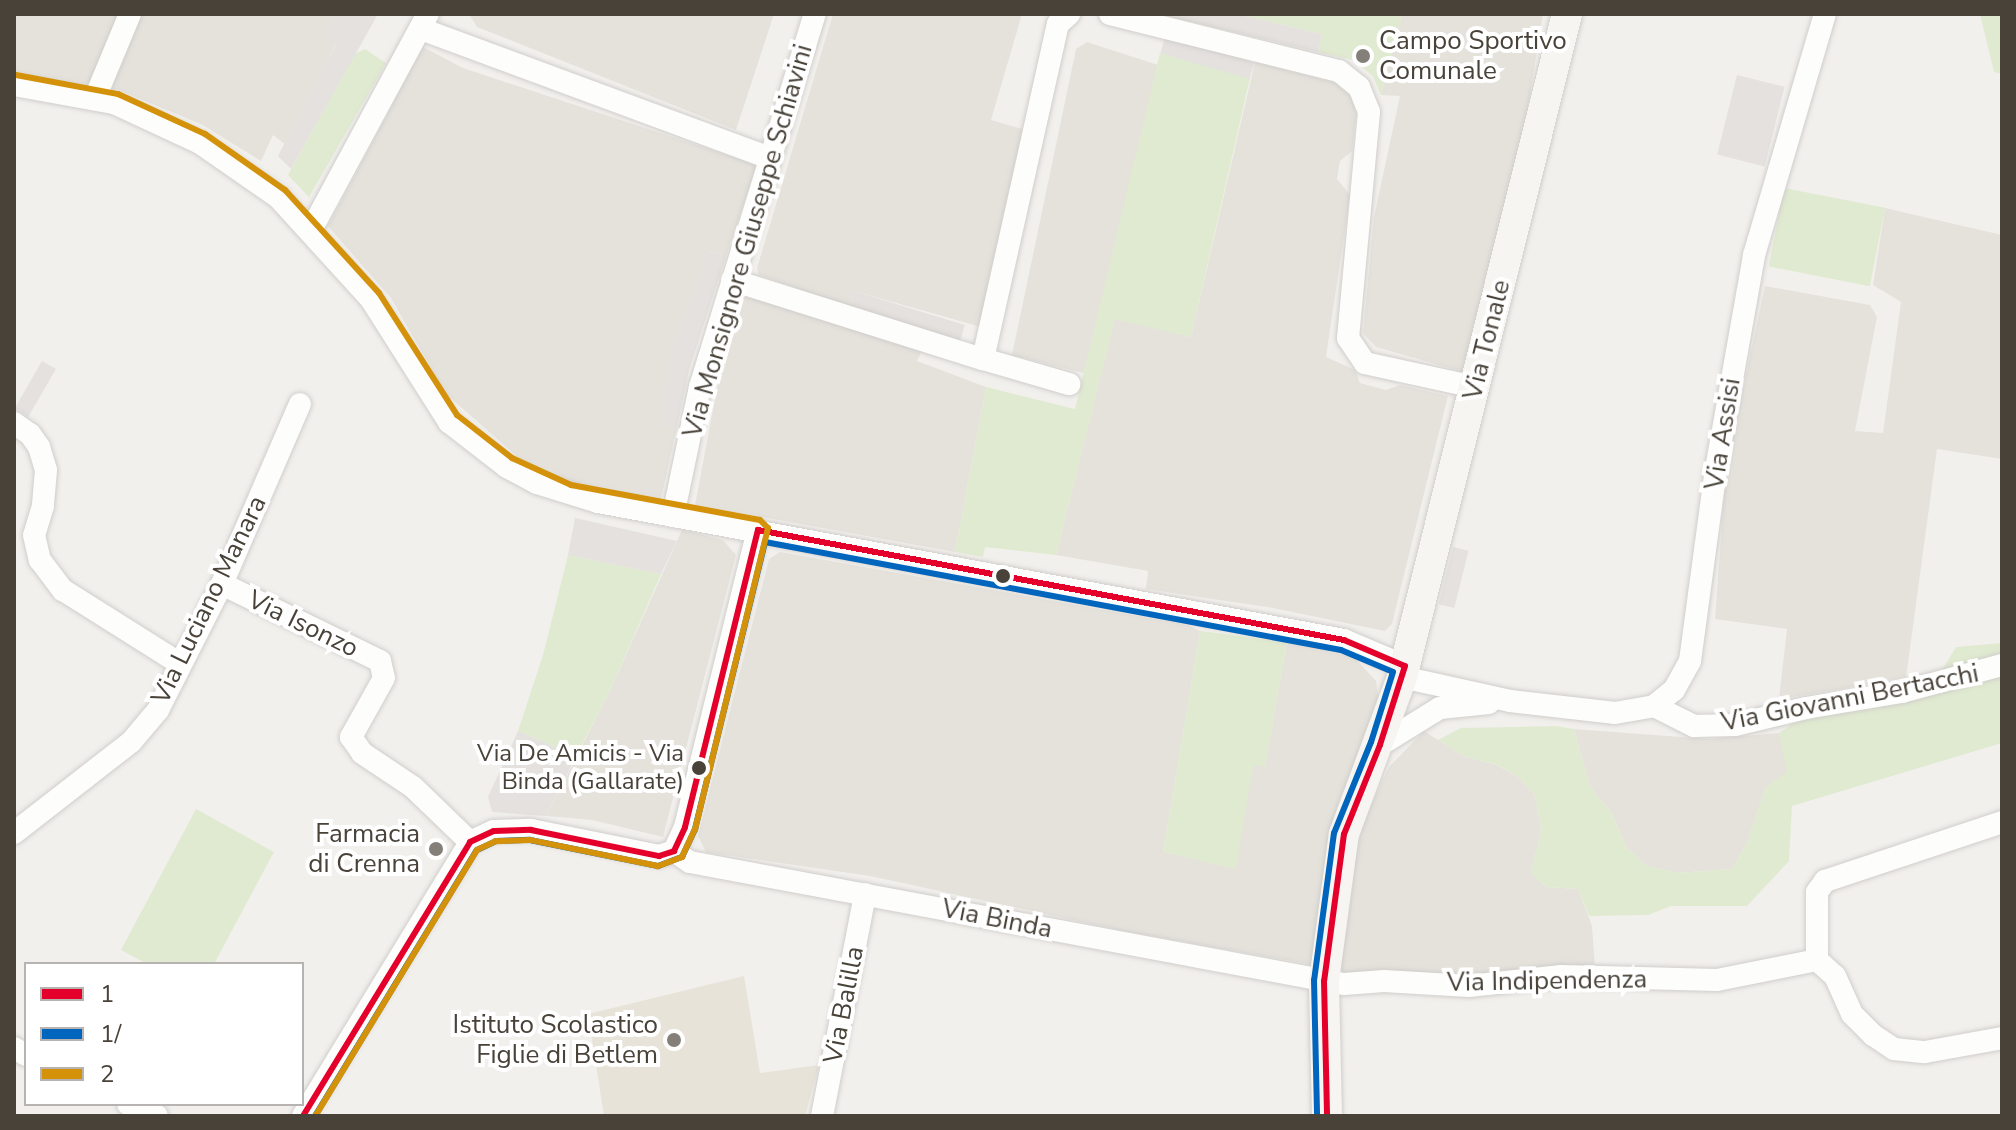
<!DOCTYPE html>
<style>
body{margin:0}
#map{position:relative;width:2016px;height:1130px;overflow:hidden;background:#f2f0ed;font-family:"Nunito Sans",sans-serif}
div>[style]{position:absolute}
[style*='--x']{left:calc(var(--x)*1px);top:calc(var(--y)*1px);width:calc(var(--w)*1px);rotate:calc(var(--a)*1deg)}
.residential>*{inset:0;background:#e5e2dc}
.education>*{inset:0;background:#e8e3d9}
.green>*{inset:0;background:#e0ead0;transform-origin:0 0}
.parking>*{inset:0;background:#e4e1de;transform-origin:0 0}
.roads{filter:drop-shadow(0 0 2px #d0cecb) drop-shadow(0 0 2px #d0cecb)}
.street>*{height:22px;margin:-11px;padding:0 11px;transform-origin:11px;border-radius:11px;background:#fdfdfc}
.secondary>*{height:30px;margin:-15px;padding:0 15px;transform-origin:15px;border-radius:15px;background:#f6f5f1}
.bus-1>*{height:6px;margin:-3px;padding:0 3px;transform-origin:3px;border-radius:3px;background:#e4002b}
.bus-2>*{height:6px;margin:-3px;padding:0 3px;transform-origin:3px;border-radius:3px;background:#0065bd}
.bus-3>*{height:6px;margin:-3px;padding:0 3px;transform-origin:3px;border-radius:3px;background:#d4920b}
.dots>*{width:22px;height:22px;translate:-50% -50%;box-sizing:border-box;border:4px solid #fff;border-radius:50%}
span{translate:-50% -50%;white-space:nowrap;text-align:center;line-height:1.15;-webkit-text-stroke:8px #fff;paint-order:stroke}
.bus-label{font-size:24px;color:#484239}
.right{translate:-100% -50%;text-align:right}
.poi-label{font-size:26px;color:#484239}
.left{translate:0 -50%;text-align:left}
.street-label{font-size:26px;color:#484239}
.frame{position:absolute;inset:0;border:16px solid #484239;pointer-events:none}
.legend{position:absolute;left:24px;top:962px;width:280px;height:144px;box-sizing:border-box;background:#fff;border:2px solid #b6b3b0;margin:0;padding:10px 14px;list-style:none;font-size:24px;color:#484239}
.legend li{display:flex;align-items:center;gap:16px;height:40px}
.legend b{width:40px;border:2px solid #b6b3b0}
</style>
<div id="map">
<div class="residential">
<i style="clip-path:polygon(14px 14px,336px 14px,324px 37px,336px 44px,286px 145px,273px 135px,261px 161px,203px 125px,119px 90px,14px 73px)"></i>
<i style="clip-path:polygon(469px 14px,774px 14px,736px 130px,477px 27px)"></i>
<i style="clip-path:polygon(833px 14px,1022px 14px,991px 120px,1029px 131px,981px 327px,854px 291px,849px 307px,759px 275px,757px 268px)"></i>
<i style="clip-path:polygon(1402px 14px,1543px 14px,1528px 107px,1535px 110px,1464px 372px,1376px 347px,1363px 333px,1374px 217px,1400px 96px,1381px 95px)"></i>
<i style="clip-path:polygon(1087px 42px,1158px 65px,1084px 373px,1012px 355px,1076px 49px)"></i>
<i style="clip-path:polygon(423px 47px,463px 68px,757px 165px,726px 256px,709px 251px,662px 425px,677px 427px,660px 503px,564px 481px,518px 457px,446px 394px,391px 298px,328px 226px)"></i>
<i style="clip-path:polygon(1255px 62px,1336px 83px,1352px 98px,1356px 114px,1352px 151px,1340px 161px,1337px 179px,1350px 195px,1326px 357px,1355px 370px,1360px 383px,1386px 390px,1400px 385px,1448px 396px,1392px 624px,1385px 631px,1267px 607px,1146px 589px,1148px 571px,1056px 555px,1115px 318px,1191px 337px)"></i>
<i style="clip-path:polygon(1885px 208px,2002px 235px,2002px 459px,1937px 449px,1906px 678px,1779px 699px,1787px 629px,1715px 619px,1726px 469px,1765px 286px,1870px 305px,1877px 317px,1855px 431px,1883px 433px,1901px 302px,1873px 285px)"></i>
<i style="clip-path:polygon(748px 293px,922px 351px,917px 361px,986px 387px,955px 552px,695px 505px,721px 367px,738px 299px)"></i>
<i style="clip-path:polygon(682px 530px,723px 540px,736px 555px,663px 837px,592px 820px,546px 816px,609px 693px)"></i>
<i style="clip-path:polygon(780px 552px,1188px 625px,1200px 631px,1163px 852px,1235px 868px,1253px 764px,1265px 766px,1287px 642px,1354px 657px,1376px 681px,1379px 703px,1358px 762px,1340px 798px,1328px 849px,1320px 966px,1124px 931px,870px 876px,706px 852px,698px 836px,769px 559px)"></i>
<i style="clip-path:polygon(1574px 729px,1708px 739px,1779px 733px,1788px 772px,1766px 787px,1746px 845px,1732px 869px,1677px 873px,1647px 866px,1627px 848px,1611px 812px,1590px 787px)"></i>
<i style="clip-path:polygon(1424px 731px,1463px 756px,1497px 765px,1518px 777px,1535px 795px,1541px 831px,1531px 873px,1546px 887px,1578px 889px,1592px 926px,1595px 970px,1477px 982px,1335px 977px,1346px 893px,1364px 820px,1389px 767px)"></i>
</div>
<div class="education">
<i style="clip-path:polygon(744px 976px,760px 1073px,819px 1065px,805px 1116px,604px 1116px,588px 1014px)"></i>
</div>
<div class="green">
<i style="clip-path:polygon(1236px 14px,1402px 14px,1381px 95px,1373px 76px,1353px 60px,1318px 52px,1322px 34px)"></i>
<i style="clip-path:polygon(1980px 14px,2002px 14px,2002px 74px,1994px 72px)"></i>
<i style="clip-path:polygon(365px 49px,386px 63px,309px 197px,288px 175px,355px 54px)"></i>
<i style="clip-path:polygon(1160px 53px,1250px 78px,1191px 337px,1115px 319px,1056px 555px,985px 547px,983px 557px,955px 552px,986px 387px,1075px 409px)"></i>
<i style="left:1784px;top:188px;width:103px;height:80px;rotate:11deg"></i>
<i style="clip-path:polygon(568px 555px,661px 574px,609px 693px,576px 756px,518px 731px,543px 655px)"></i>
<i style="clip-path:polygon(1200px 631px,1287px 642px,1265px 767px,1253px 765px,1236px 869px,1163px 852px)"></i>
<i style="clip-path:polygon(2002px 643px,2002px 657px,1941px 672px,1956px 647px)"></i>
<i style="clip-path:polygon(2002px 673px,2002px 743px,1792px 806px,1789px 861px,1747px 906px,1671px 906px,1648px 915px,1589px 916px,1578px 889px,1546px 887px,1531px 873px,1541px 831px,1535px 795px,1518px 777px,1498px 765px,1463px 756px,1438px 740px,1461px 728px,1556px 726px,1574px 729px,1590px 787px,1611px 812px,1627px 848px,1647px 866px,1677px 873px,1732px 869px,1746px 845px,1766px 787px,1787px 772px,1779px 733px,1801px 718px)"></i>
<i style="clip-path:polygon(196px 809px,274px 852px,214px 964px,147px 964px,121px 950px)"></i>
</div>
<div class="parking">
<i style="clip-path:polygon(336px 14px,378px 14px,291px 169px,278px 156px,336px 45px,324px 37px)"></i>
<i style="clip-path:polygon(1236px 14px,1322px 34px,1318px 52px,1162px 15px)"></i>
<i style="left:1165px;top:37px;width:93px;height:17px;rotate:16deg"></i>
<i style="left:1737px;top:75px;width:49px;height:82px;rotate:14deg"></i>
<i style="clip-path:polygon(708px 251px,726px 256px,689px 370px,677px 427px,662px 426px,670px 355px)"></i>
<i style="left:854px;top:291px;width:116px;height:17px;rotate:17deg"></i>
<i style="left:42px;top:361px;width:16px;height:55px;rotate:30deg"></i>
<i style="clip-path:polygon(575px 518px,677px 541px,661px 574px,568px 555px)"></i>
<i style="left:1453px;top:547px;width:16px;height:59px;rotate:14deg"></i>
<i style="clip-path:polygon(518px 731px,576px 756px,546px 816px,492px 812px,488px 797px)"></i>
</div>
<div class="roads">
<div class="street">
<i style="--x:1110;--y:14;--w:236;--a:14"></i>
<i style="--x:1339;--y:71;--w:26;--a:39"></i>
<i style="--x:1359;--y:87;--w:27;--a:68"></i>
<i style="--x:1369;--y:112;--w:227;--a:95.3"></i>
<i style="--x:1348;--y:338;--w:30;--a:56"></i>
<i style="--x:1365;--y:363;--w:113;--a:12.3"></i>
<i style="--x:421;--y:29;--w:372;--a:20.3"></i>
<i style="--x:14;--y:85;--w:102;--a:10.2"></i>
<i style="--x:114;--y:103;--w:95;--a:24.9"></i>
<i style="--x:200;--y:143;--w:96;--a:34.8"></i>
<i style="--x:279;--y:198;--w:137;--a:47.7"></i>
<i style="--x:371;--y:299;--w:146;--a:57.6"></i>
<i style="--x:449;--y:422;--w:73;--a:37.8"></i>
<i style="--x:507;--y:467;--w:34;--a:28"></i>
<i style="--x:537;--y:483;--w:64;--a:17.3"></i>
<i style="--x:598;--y:502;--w:759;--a:10.48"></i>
<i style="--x:1344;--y:640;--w:66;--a:23.1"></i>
<i style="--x:95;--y:98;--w:91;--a:-67.4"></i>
<i style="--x:311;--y:230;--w:246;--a:-61.6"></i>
<i style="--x:732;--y:280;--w:263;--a:17.5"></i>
<i style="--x:983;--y:359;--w:343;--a:-77.4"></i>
<i style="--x:1058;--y:24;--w:15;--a:-42"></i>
<i style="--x:983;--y:359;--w:90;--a:16.2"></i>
<i style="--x:14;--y:423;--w:19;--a:35"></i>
<i style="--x:30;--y:434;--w:16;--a:55"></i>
<i style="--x:39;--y:447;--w:24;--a:73"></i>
<i style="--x:46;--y:470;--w:36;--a:95"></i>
<i style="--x:43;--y:506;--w:30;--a:107"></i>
<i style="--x:34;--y:535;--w:26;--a:77"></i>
<i style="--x:40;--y:560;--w:38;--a:53"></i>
<i style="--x:63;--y:590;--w:137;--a:32.2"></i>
<i style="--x:673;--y:516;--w:132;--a:-78.2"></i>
<i style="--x:700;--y:387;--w:390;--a:-72.9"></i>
<i style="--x:222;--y:584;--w:176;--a:26"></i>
<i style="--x:380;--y:661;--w:17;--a:77"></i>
<i style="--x:384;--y:678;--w:68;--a:119.2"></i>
<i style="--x:351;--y:737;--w:19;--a:55"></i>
<i style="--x:362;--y:753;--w:61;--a:33.7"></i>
<i style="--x:413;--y:787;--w:79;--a:44"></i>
<i style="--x:1402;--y:677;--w:111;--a:12.5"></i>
<i style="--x:1510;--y:701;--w:106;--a:6.5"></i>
<i style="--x:1615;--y:713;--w:40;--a:-10"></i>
<i style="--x:1654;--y:706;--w:26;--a:-39"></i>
<i style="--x:1674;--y:690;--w:33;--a:-61"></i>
<i style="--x:1690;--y:661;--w:194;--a:-82.3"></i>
<i style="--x:1716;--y:469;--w:217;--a:-79.9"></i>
<i style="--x:1754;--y:255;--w:251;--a:-73.6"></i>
<i style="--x:1654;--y:706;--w:45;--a:26.6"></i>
<i style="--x:1694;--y:726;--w:41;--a:-1.4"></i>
<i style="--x:1735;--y:725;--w:73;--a:-13.5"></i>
<i style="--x:1806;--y:708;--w:97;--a:-9.5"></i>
<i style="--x:1902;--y:692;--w:104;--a:-15.1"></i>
<i style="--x:1380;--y:745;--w:70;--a:-31.7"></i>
<i style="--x:1440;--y:708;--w:49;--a:-5.8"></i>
<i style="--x:14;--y:833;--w:148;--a:-37.9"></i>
<i style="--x:131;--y:742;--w:42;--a:-49.8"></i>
<i style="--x:158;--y:710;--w:141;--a:-63.1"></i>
<i style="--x:222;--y:584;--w:196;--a:-66.6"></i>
<i style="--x:674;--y:851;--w:19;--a:35"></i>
<i style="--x:690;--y:862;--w:665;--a:10.57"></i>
<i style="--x:1344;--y:984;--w:40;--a:-4.3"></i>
<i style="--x:1384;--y:981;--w:85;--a:3.4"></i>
<i style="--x:1469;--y:986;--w:93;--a:-6.2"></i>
<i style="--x:1561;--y:976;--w:156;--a:1.5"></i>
<i style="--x:1717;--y:980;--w:102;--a:-11.3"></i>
<i style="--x:1817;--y:960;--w:24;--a:42"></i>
<i style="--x:1835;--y:976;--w:42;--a:65.9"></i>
<i style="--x:1852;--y:1014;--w:30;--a:45"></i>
<i style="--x:1873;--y:1035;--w:25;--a:34"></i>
<i style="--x:1894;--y:1049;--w:31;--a:6"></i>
<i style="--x:1925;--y:1052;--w:78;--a:-10.3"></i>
<i style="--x:1817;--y:960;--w:68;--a:-90"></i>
<i style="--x:1817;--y:892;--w:14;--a:-54"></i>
<i style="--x:1825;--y:881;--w:187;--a:-18.4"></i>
<i style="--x:14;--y:1048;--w:14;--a:30"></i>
<i style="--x:128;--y:1104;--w:31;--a:22"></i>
<i style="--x:303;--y:1116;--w:321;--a:-58.6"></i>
<i style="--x:470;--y:842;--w:26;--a:-25"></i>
<i style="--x:494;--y:831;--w:37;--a:-2"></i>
<i style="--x:531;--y:830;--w:131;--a:11.5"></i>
<i style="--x:659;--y:856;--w:16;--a:-18"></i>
<i style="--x:674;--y:851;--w:26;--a:-65"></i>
<i style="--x:685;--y:827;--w:306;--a:-76.2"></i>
<i style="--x:822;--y:1116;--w:226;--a:-79"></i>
</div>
<div class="secondary">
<i style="--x:1327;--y:1116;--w:135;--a:-91.3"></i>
<i style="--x:1324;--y:981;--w:148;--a:-82.3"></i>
<i style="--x:1344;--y:834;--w:167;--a:-69.7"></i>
<i style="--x:1402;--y:677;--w:683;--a:-76.02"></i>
</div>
</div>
<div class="bus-1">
<i style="--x:303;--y:1116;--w:321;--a:-58.6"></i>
<i style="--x:470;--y:842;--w:26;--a:-25"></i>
<i style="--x:494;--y:831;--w:37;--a:-2"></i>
<i style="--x:531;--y:830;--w:131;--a:11.5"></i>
<i style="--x:659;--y:856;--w:16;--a:-18"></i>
<i style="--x:674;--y:851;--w:26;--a:-65"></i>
<i style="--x:685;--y:827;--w:306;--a:-76.2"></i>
<i style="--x:758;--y:530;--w:596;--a:10.63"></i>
<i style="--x:1344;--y:640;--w:66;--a:23.1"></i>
<i style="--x:1405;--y:666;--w:83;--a:107.6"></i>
<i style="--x:1380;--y:745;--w:96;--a:112"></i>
<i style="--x:1344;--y:834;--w:148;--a:97.7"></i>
<i style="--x:1324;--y:981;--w:135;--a:88.7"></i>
</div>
<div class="bus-2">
<i style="--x:315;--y:1116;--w:311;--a:-58.7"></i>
<i style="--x:477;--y:850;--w:21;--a:-25"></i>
<i style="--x:496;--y:841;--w:34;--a:-2"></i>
<i style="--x:530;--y:840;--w:131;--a:11.5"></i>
<i style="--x:658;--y:866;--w:26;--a:-21"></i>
<i style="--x:682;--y:857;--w:31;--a:-65"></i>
<i style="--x:695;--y:829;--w:295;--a:-76.3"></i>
<i style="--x:765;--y:542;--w:586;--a:10.62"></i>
<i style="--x:1341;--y:650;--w:56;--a:22.9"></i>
<i style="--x:1393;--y:672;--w:73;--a:107.4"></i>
<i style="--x:1371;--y:742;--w:98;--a:112.1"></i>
<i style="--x:1334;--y:833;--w:148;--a:97.7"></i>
<i style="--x:1314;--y:980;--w:136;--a:88.7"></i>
</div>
<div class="bus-3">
<i style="--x:16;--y:75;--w:104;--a:10.6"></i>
<i style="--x:118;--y:94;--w:96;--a:24.7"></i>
<i style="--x:205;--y:134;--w:98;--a:35"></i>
<i style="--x:285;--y:190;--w:139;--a:47.6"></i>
<i style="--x:379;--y:293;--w:145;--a:57.4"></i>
<i style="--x:457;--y:415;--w:70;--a:38"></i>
<i style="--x:512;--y:458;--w:65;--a:24.6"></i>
<i style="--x:571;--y:485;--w:192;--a:10.5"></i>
<i style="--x:760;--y:520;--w:11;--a:45"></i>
<i style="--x:768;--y:528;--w:310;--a:103.6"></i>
<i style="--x:695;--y:829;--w:31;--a:115"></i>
<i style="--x:682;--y:857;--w:26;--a:159"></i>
<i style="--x:658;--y:866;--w:131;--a:-168.5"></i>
<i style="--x:530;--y:840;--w:34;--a:178"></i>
<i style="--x:496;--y:841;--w:21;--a:155"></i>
<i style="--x:477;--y:850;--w:311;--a:121.3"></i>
</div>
<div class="dots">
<i style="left:1363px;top:56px;background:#847f78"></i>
<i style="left:1003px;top:576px;background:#484239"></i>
<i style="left:699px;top:768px;background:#484239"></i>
<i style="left:436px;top:849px;background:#847f78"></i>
<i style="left:674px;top:1040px;background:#847f78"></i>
</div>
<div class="bus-label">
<span class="right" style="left:684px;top:768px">Via De Amicis - Via<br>Binda (Gallarate)</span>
</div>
<div class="poi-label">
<span class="left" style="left:1379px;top:56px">Campo Sportivo<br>Comunale</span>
<span class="right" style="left:420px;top:849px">Farmacia<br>di Crenna</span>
<span class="right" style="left:658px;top:1040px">Istituto Scolastico<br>Figlie di Betlem</span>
</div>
<div class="street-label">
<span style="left:748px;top:241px;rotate:-74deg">Via Monsignore Giuseppe Schiavini</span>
<span style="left:1487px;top:340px;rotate:-76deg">Via Tonale</span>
<span style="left:1723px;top:434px;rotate:-81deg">Via Assisi</span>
<span style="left:209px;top:600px;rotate:-64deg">Via Luciano Manara</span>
<span style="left:303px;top:624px;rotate:26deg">Via Isonzo</span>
<span style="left:1850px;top:698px;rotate:-11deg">Via Giovanni Bertacchi</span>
<span style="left:997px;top:919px;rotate:11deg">Via Binda</span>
<span style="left:1547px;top:981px;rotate:-1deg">Via Indipendenza</span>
<span style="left:844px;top:1005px;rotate:-79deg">Via Balilla</span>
</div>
<div class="frame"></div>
<ul class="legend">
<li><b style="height:10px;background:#e4002b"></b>1</li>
<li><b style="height:10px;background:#0065bd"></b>1/</li>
<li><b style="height:10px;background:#d4920b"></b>2</li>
</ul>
</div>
